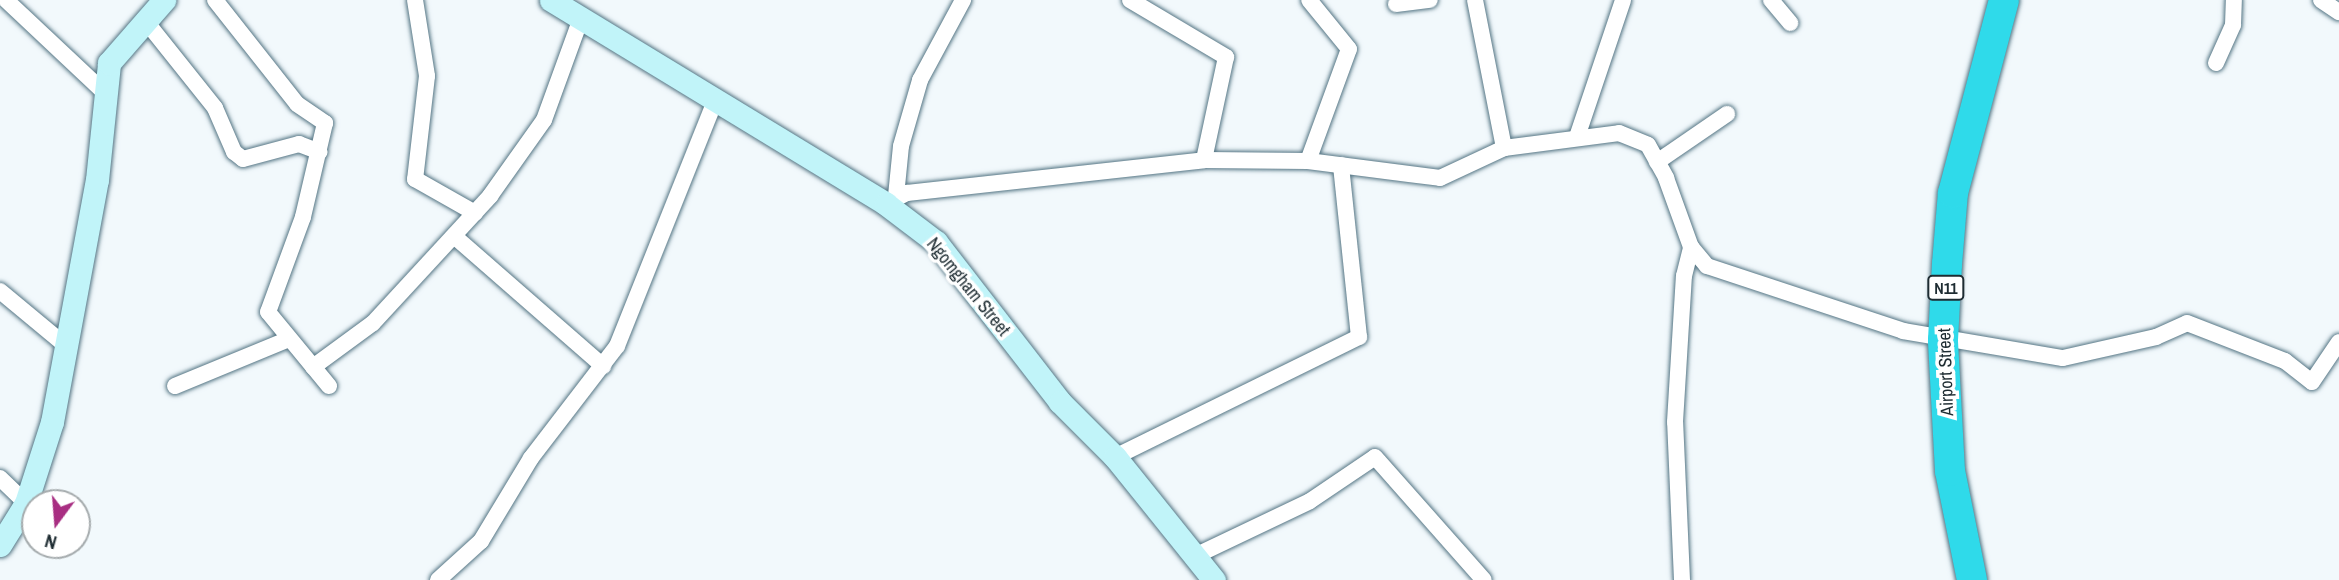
<!DOCTYPE html>
<style>
body{margin:0}
#map{position:relative;width:2339px;height:580px;overflow:hidden;background:#f2f9fc;font-family:"Archivo Narrow",sans-serif}
div>[style]{position:absolute}
[style*='--x']{left:calc(var(--x)*1px);top:calc(var(--y)*1px);width:calc(var(--w)*1px);rotate:calc(var(--a)*1deg)}
.roads{filter:drop-shadow(0 0 2px #547584) drop-shadow(0 0 2px #547584)}
.street>*{height:16px;margin:-8px;padding:0 8px;transform-origin:8px;border-radius:8px;background:#fff}
.secondary>*{height:23px;margin:-11.5px;padding:0 11.5px;transform-origin:11.5px;border-radius:11.5px;background:#c1f4f9}
.highway>*{height:30px;margin:-15px;padding:0 15px;transform-origin:15px;border-radius:15px;background:#2fdaea}
span{translate:-50% -50%;white-space:nowrap;text-align:center;line-height:1.15;-webkit-text-stroke:7px #fff;paint-order:stroke}
.shield-label span{padding:2px 5px;background:#fff;border:2px solid;border-radius:5px;-webkit-text-stroke-width:0}
.shield-label{font-size:16px;color:#1e2c32;font-weight:700}
.street-label{font-size:18px;color:#1e2c32}
.north{position:absolute;left:21px;top:489px;width:70px;height:70px;box-sizing:border-box;background:#fff;border:2px solid #a5abad;border-radius:50%;rotate:196deg;font-size:19px;font-weight:700;line-height:28px;text-align:center;color:#1e2c32}
.north::after{content:'';display:block;margin:auto;width:24px;height:32px;background:#a82e82;clip-path:polygon(50% 0,100% 100%,50% 72%,0 100%)}
</style>
<div id="map">
<div class="roads">
<div class="street">
<i style="--x:6;--y:0;--w:132;--a:43.2"></i>
<i style="--x:215;--y:0;--w:132;--a:51.7"></i>
<i style="--x:297;--y:104;--w:34;--a:34"></i>
<i style="--x:325;--y:123;--w:97;--a:103.2"></i>
<i style="--x:303;--y:217;--w:101;--a:110.2"></i>
<i style="--x:268;--y:312;--w:96;--a:50.5"></i>
<i style="--x:415;--y:0;--w:77;--a:81"></i>
<i style="--x:427;--y:76;--w:104;--a:96.6"></i>
<i style="--x:415;--y:179;--w:69;--a:29.5"></i>
<i style="--x:1130;--y:0;--w:112;--a:30.7"></i>
<i style="--x:1226;--y:57;--w:105;--a:102.1"></i>
<i style="--x:1475;--y:0;--w:151;--a:78.9"></i>
<i style="--x:1771;--y:0;--w:30;--a:50"></i>
<i style="--x:2321;--y:0;--w:22;--a:34"></i>
<i style="--x:1396;--y:4;--w:34;--a:-7"></i>
<i style="--x:144;--y:19;--w:114;--a:51.4"></i>
<i style="--x:215;--y:108;--w:48;--a:66.6"></i>
<i style="--x:234;--y:152;--w:11;--a:38"></i>
<i style="--x:243;--y:159;--w:58;--a:-15"></i>
<i style="--x:299;--y:144;--w:22;--a:21"></i>
<i style="--x:2216;--y:63;--w:42;--a:-65.9"></i>
<i style="--x:2233;--y:25;--w:25;--a:-88"></i>
<i style="--x:1578;--y:134;--w:141;--a:-71.4"></i>
<i style="--x:1308;--y:161;--w:119;--a:-69.9"></i>
<i style="--x:1349;--y:49;--w:63;--a:-129.2"></i>
<i style="--x:1657;--y:162;--w:85;--a:-34.4"></i>
<i style="--x:896;--y:196;--w:50;--a:-84.3"></i>
<i style="--x:901;--y:146;--w:69;--a:-73.9"></i>
<i style="--x:920;--y:80;--w:91;--a:-61.7"></i>
<i style="--x:886;--y:204;--w:24;--a:-28"></i>
<i style="--x:907;--y:193;--w:299;--a:-6.3"></i>
<i style="--x:1204;--y:160;--w:104;--a:0.6"></i>
<i style="--x:1308;--y:161;--w:133;--a:7.3"></i>
<i style="--x:1440;--y:178;--w:71;--a:-25.1"></i>
<i style="--x:1504;--y:148;--w:116;--a:-7.4"></i>
<i style="--x:1619;--y:133;--w:31;--a:22"></i>
<i style="--x:1648;--y:145;--w:38;--a:61"></i>
<i style="--x:1666;--y:178;--w:73;--a:70.1"></i>
<i style="--x:1691;--y:247;--w:25;--a:50"></i>
<i style="--x:1707;--y:266;--w:206;--a:18.3"></i>
<i style="--x:1903;--y:331;--w:162;--a:9.6"></i>
<i style="--x:2063;--y:358;--w:95;--a:-12.7"></i>
<i style="--x:2156;--y:337;--w:34;--a:-24"></i>
<i style="--x:2187;--y:323;--w:105;--a:21.2"></i>
<i style="--x:2285;--y:361;--w:34;--a:38"></i>
<i style="--x:2312;--y:382;--w:48;--a:-56"></i>
<i style="--x:454;--y:236;--w:198;--a:41.1"></i>
<i style="--x:0;--y:291;--w:85;--a:39.7"></i>
<i style="--x:313;--y:367;--w:74;--a:-36.3"></i>
<i style="--x:373;--y:323;--w:173;--a:-47.3"></i>
<i style="--x:490;--y:196;--w:93;--a:-54.6"></i>
<i style="--x:544;--y:120;--w:105;--a:-70"></i>
<i style="--x:175;--y:386;--w:123;--a:-22.4"></i>
<i style="--x:1115;--y:457;--w:272;--a:-26.2"></i>
<i style="--x:1359;--y:337;--w:173;--a:-96"></i>
<i style="--x:0;--y:478;--w:36;--a:44"></i>
<i style="--x:1197;--y:555;--w:125;--a:-25.5"></i>
<i style="--x:1310;--y:501;--w:78;--a:-34.1"></i>
<i style="--x:1375;--y:457;--w:164;--a:48.5"></i>
<i style="--x:438;--y:580;--w:58;--a:-42.2"></i>
<i style="--x:481;--y:541;--w:97;--a:-58.9"></i>
<i style="--x:531;--y:458;--w:141;--a:-52.5"></i>
<i style="--x:617;--y:346;--w:261;--a:-68.2"></i>
<i style="--x:1682;--y:580;--w:158;--a:-92.5"></i>
<i style="--x:1675;--y:422;--w:146;--a:-86.5"></i>
<i style="--x:1684;--y:276;--w:30;--a:-76"></i>
</div>
<div class="secondary">
<i style="--x:551;--y:0;--w:392;--a:31.3"></i>
<i style="--x:886;--y:204;--w:63;--a:37.2"></i>
<i style="--x:936;--y:242;--w:202;--a:52.2"></i>
<i style="--x:1060;--y:402;--w:78;--a:45"></i>
<i style="--x:1115;--y:457;--w:158;--a:51.2"></i>
<i style="--x:0;--y:545;--w:49;--a:-58.2"></i>
<i style="--x:26;--y:503;--w:85;--a:-72.2"></i>
<i style="--x:52;--y:422;--w:246;--a:-79.5"></i>
<i style="--x:97;--y:180;--w:118;--a:-84.1"></i>
<i style="--x:109;--y:63;--w:84;--a:-48.9"></i>
</div>
<div class="highway">
<i style="--x:1972;--y:580;--w:111;--a:-101.4"></i>
<i style="--x:1950;--y:471;--w:131;--a:-93.1"></i>
<i style="--x:1943;--y:340;--w:76;--a:-87"></i>
<i style="--x:1947;--y:264;--w:71;--a:-85.2"></i>
<i style="--x:1953;--y:193;--w:200;--a:-75.2"></i>
</div>
</div>
<div class="shield-label">
<span style="left:1946px;top:288px">N11</span>
</div>
<div class="street-label">
<span style="left:968px;top:287px;rotate:51deg">Ngomgham Street</span>
<span style="left:1946px;top:372px;rotate:-92deg">Airport Street</span>
</div>
<div class="north">N</div>
</div>
